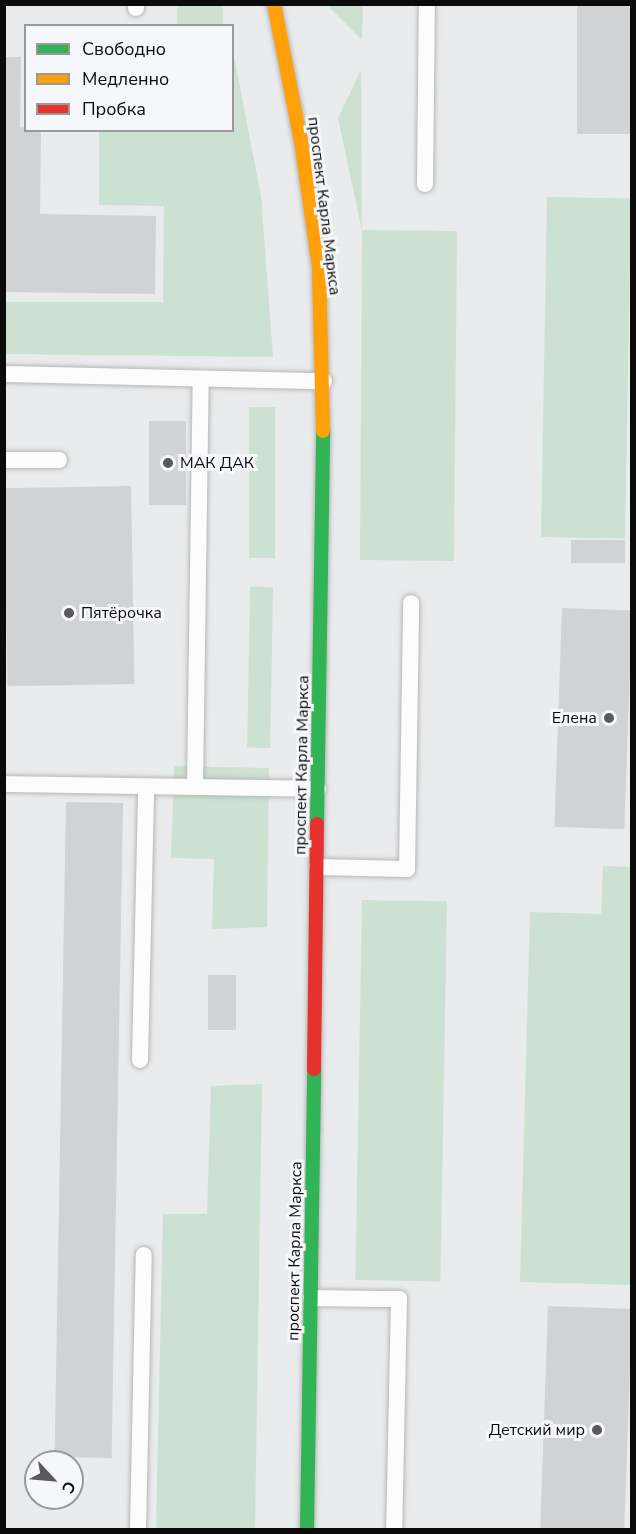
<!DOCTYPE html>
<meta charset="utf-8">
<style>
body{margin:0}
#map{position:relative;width:636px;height:1534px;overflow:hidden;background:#eaebec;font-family:"Nunito Sans",sans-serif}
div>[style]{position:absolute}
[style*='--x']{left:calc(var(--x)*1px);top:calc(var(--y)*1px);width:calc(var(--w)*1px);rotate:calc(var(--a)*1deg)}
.green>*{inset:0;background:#cce1d1;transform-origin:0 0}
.building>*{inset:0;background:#d1d2d3;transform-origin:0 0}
.roads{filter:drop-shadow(0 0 2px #b7b7b8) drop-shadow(0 0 2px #b7b7b8)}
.lane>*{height:16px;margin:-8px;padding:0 8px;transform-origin:8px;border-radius:8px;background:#fcfcfc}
.fast>*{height:14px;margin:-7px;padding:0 7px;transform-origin:7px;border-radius:7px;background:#30b455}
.slow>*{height:14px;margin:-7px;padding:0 7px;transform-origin:7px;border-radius:7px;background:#ff9f0a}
.jam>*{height:14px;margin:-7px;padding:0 7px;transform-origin:7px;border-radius:7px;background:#e5322d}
.dots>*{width:16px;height:16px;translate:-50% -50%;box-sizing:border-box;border:3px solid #f6f7fa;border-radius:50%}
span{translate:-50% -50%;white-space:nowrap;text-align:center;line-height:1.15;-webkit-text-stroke:6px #f6f7fa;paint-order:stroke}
.street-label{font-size:16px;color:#0b0b0c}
.poi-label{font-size:16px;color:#0b0b0c}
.left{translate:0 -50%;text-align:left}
.right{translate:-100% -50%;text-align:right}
.frame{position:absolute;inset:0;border:6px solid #0b0b0c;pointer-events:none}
.legend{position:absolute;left:24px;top:24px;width:210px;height:108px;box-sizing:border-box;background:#f6f7fa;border:2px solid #98999b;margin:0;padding:8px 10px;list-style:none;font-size:18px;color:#0b0b0c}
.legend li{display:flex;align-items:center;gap:12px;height:30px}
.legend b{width:30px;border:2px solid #98999b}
.north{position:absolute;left:24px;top:1450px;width:60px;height:60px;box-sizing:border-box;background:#f6f7fa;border:2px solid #98999b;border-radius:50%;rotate:116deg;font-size:16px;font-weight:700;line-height:24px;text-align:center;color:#0b0b0c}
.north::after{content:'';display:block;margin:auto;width:21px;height:27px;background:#59595a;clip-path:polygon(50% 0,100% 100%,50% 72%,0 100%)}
</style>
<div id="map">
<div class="green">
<i style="left:177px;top:5px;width:46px;height:20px"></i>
<i style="clip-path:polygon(327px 5px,363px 5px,362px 40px)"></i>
<i style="clip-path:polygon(233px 51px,261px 196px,273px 357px,5px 354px,5px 302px,163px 302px,164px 206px,99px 205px,99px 131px,232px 130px)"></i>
<i style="clip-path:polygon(361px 70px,362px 230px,457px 231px,454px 561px,360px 560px,362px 231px,338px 118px)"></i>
<i style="left:547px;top:197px;width:84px;height:340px;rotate:1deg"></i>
<i style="left:249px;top:407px;width:26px;height:151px"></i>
<i style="left:273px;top:587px;width:161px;height:23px;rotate:91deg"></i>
<i style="clip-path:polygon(174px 766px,269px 768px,267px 927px,212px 929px,214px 859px,171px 858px)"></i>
<i style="clip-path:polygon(603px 866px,631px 867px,631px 1285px,520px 1282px,530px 912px,601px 914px)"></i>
<i style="left:362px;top:900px;width:85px;height:380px;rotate:1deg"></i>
<i style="clip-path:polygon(262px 1084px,255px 1529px,156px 1529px,163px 1214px,207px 1214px,211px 1086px)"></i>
</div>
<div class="building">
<i style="left:577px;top:4px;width:55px;height:130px"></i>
<i style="clip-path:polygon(4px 57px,21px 57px,20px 127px,41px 130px,40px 214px,156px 216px,155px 294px,5px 292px)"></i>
<i style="left:149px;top:421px;width:37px;height:84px"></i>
<i style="left:131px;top:486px;width:198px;height:127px;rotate:89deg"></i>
<i style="left:571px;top:540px;width:54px;height:23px"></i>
<i style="left:562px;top:608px;width:70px;height:219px;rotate:2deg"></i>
<i style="left:66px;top:802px;width:57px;height:655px;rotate:1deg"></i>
<i style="left:208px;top:975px;width:28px;height:55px"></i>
<i style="left:548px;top:1306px;width:84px;height:224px;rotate:2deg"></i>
</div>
<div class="roads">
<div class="lane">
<i style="--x:136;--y:8;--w:4;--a:-90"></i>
<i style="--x:425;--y:184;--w:180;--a:-89.4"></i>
<i style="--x:4;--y:374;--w:320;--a:1.3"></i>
<i style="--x:4;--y:460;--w:55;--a:0"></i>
<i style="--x:4;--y:784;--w:314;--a:0.9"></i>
<i style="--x:195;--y:787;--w:408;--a:-89.2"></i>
<i style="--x:317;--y:867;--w:90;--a:1.3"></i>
<i style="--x:407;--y:869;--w:266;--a:-89.1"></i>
<i style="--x:140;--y:1060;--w:273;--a:-88.7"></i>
<i style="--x:311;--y:1298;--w:88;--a:0.7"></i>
<i style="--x:399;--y:1299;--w:231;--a:91.2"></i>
<i style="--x:138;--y:1530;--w:275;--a:-88.8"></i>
</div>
<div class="fast">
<i style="--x:317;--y:824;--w:393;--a:-89.1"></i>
<i style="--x:307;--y:1530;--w:461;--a:-89.1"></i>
</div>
<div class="slow">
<i style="--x:274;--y:4;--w:140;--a:78.9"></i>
<i style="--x:301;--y:141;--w:128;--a:81.9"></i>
<i style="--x:319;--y:268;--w:163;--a:88.6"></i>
</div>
<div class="jam">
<i style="--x:314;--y:1069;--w:245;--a:-89.3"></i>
</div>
</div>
<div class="dots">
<i style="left:168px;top:463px;background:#59595a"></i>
<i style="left:69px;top:613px;background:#59595a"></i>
<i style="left:609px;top:718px;background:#59595a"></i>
<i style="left:597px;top:1430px;background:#59595a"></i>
</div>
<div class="street-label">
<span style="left:324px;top:206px;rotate:83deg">проспект Карла Маркса</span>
<span style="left:302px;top:765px;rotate:-89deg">проспект Карла Маркса</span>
<span style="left:295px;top:1251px;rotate:-89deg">проспект Карла Маркса</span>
</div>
<div class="poi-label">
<span class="left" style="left:180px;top:463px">МАК ДАК</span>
<span class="left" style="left:81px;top:613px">Пятёрочка</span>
<span class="right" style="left:597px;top:718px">Елена</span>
<span class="right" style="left:585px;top:1430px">Детский мир</span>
</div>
<div class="frame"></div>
<ul class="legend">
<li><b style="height:8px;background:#30b455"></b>Свободно</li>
<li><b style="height:8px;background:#ff9f0a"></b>Медленно</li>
<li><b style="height:8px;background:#e5322d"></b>Пробка</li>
</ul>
<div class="north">С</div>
</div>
